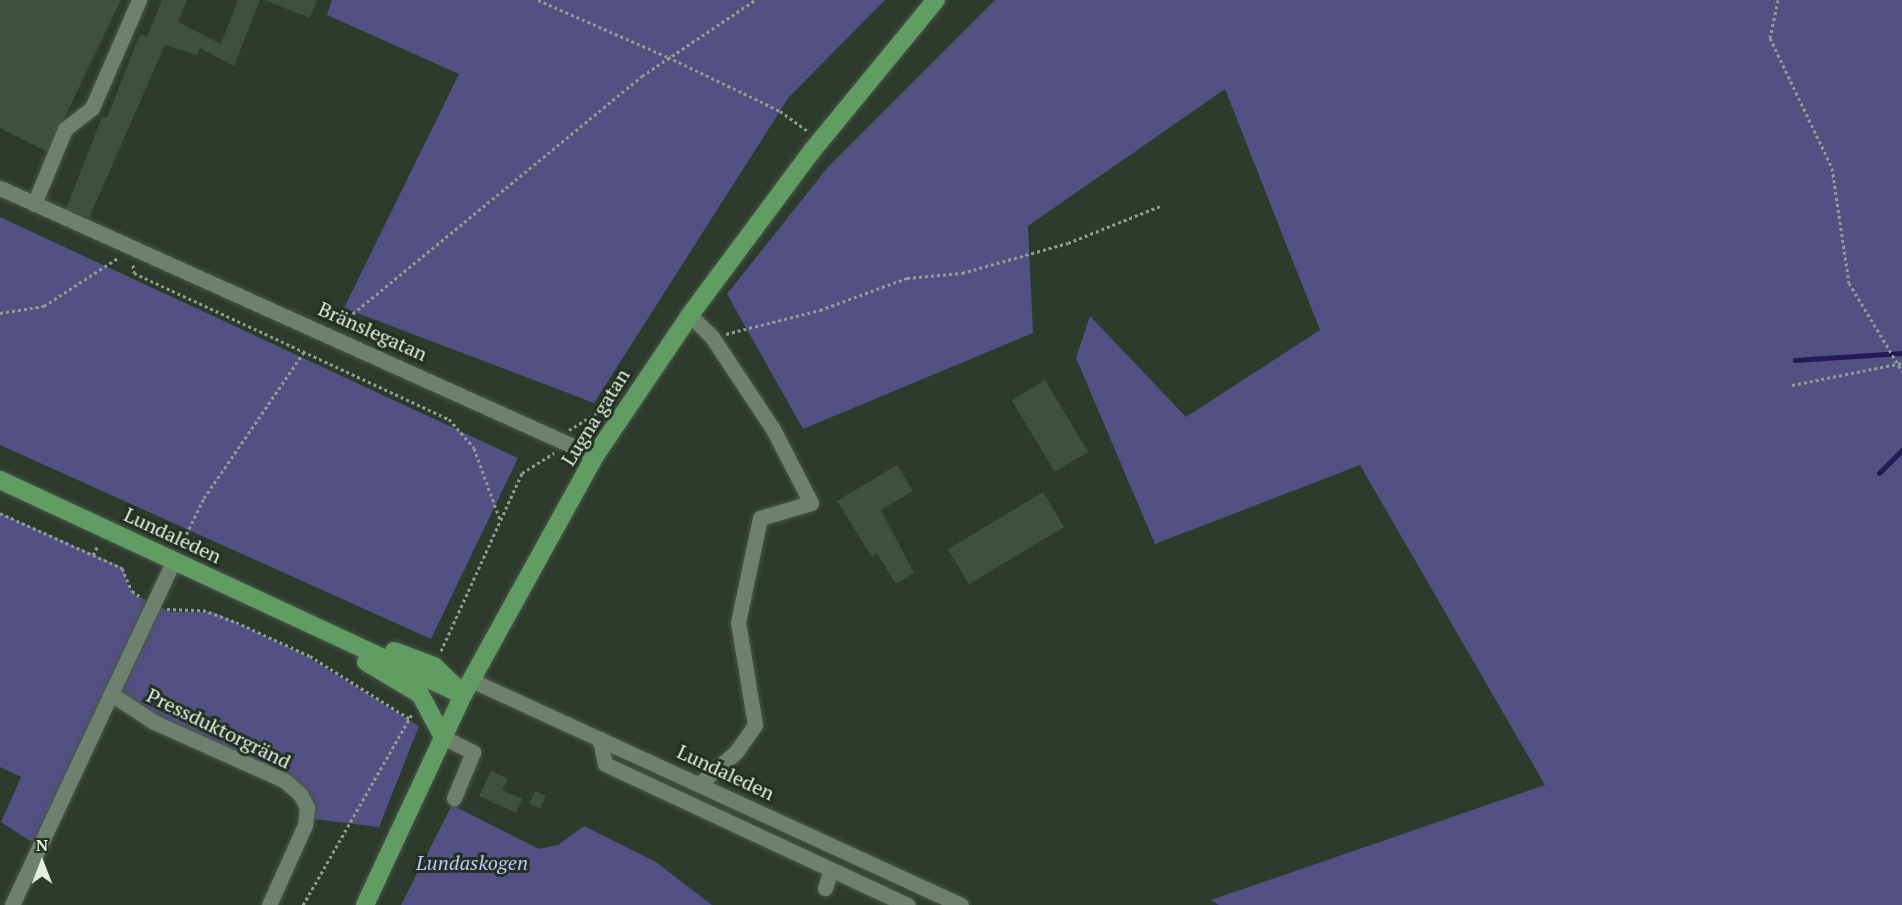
<!DOCTYPE html>
<meta charset="utf-8">
<style>
body{margin:0}
#map{position:relative;width:1902px;height:905px;overflow:hidden;background:#2c3b2c;font-family:"PT Serif",serif}
div>[style]{position:absolute}
[style*='--x']{left:calc(var(--x)*1px);top:calc(var(--y)*1px);width:calc(var(--w)*1px);rotate:calc(var(--a)*1deg)}
.green>*{inset:0;background:#535183}
.stream>*{height:4.5px;margin:-2.25px;padding:0 2.25px;transform-origin:2.25px;border-radius:2.25px;background:#231a56}
.building>*{inset:0;background:#405040;transform-origin:0 0}
.path>*{height:3px;margin-top:-1.5px;transform-origin:0;background:repeating-linear-gradient(90deg,#909c90 0 3px,transparent 0 6px)}
.roads{filter:drop-shadow(0 0 2px #4a574a) drop-shadow(0 0 2px #4a574a)}
.minor>*{height:15px;margin:-7.5px;padding:0 7.5px;transform-origin:7.5px;border-radius:7.5px;background:#6e806e}
.major>*{height:18px;margin:-9px;padding:0 9px;transform-origin:9px;border-radius:9px;background:#619d63}
span{translate:-50% -50%;white-space:nowrap;text-align:center;line-height:1.15;-webkit-text-stroke:6px #223122;paint-order:stroke}
.street-label{font-size:20px;color:#e4ede3}
.park-label{font-size:20px;color:#c1c2fb;font-style:italic}
.north{position:absolute;left:12px;top:833px;width:60px;height:60px;-webkit-text-stroke:4px #223122;paint-order:stroke;rotate:0deg;font-size:16px;font-weight:700;line-height:24px;text-align:center;color:#e4ede3}
.north::after{content:'';display:block;margin:auto;width:21px;height:27px;background:#e4ede3;clip-path:polygon(50% 0,100% 100%,50% 72%,0 100%)}
</style>
<div id="map">
<div class="green">
<div style="clip-path:polygon(332px 0,885px 0,789px 97px,594px 403px,344px 308px,459px 74px,327px 15px)"></div>
<div style="clip-path:polygon(995px 0,1902px 0,1902px 905px,1219px 905px,1211px 900px,1545px 785px,1360px 465px,1155px 544px,1076px 358px,1090px 316px,1186px 417px,1320px 330px,1225px 89px,1028px 226px,1033px 333px,803px 429px,727px 294px,828px 167px)"></div>
<div style="clip-path:polygon(0 217px,518px 458px,431px 639px,0 445px)"></div>
<div style="clip-path:polygon(0 513px,124px 568px,128px 586px,137px 596px,171px 612px,213px 612px,303px 654px,419px 726px,379px 827px,305px 818px,289px 780px,110px 698px,44px 837px,30px 841px,1px 822px,21px 777px,0 767px)"></div>
<div style="clip-path:polygon(452px 805px,539px 849px,558px 845px,584px 826px,656px 862px,712px 905px,401px 905px)"></div>
</div>
<div class="stream">
<div style="--x:1795;--y:360;--w:107;--a:-3.7"></div>
<div style="--x:1879;--y:473;--w:33;--a:-45"></div>
</div>
<div class="building">
<div style="clip-path:polygon(0 0,121px 0,48px 152px,0 128px)"></div>
<div style="clip-path:polygon(162px 0,187px 0,178px 22px,221px 44px,238px 0,260px 0,234px 66px,200px 48px,197px 55px,165px 45px,89px 218px,66px 209px,102px 117px,107px 118px,140px 34px,147px 37px)"></div>
<div style="clip-path:polygon(264px 0,317px 0,310px 18px)"></div>
<div style="left:1045px;top:380px;width:84px;height:39px;rotate:59deg"></div>
<div style="clip-path:polygon(897px 465px,913px 491px,881px 510px,914px 573px,896px 584px,877px 553px,872px 557px,837px 501px)"></div>
<div style="left:1043px;top:492px;width:41px;height:111px;rotate:59deg"></div>
<div style="clip-path:polygon(491px 771px,508px 779px,502px 790px,522px 799px,516px 813px,479px 796px)"></div>
<div style="left:535px;top:791px;width:12px;height:14px;rotate:24deg"></div>
</div>
<div class="path">
<div style="--x:538;--y:0;--w:142;--a:23.7"></div>
<div style="--x:668;--y:57;--w:124;--a:25.7"></div>
<div style="--x:780;--y:111;--w:36;--a:36"></div>
<div style="--x:1778;--y:0;--w:39;--a:102"></div>
<div style="--x:1770;--y:38;--w:144;--a:64.5"></div>
<div style="--x:1832;--y:168;--w:116;--a:81.6"></div>
<div style="--x:1849;--y:283;--w:103;--a:58.9"></div>
<div style="--x:133;--y:265;--w:8;--a:83"></div>
<div style="--x:134;--y:273;--w:347;--a:24.9"></div>
<div style="--x:449;--y:419;--w:38;--a:49"></div>
<div style="--x:474;--y:448;--w:77;--a:70.1"></div>
<div style="--x:0;--y:313;--w:45;--a:-9"></div>
<div style="--x:44;--y:306;--w:88;--a:-33"></div>
<div style="--x:339;--y:325;--w:392;--a:-39.4"></div>
<div style="--x:642;--y:76;--w:136;--a:-33.9"></div>
<div style="--x:726;--y:334;--w:97;--a:-14.3"></div>
<div style="--x:820;--y:310;--w:93;--a:-20.2"></div>
<div style="--x:907;--y:278;--w:55;--a:-5.2"></div>
<div style="--x:962;--y:273;--w:110;--a:-15.8"></div>
<div style="--x:1068;--y:243;--w:99;--a:-21.9"></div>
<div style="--x:1792;--y:385;--w:112;--a:-11.3"></div>
<div style="--x:569;--y:430;--w:46;--a:-31.6"></div>
<div style="--x:0;--y:513;--w:134;--a:24.3"></div>
<div style="--x:122;--y:568;--w:25;--a:67"></div>
<div style="--x:132;--y:591;--w:12;--a:35"></div>
<div style="--x:181;--y:545;--w:52;--a:-63.9"></div>
<div style="--x:204;--y:498;--w:177;--a:-55.6"></div>
<div style="--x:93;--y:555;--w:11;--a:-63"></div>
<div style="--x:167;--y:609;--w:36;--a:2"></div>
<div style="--x:203;--y:610;--w:35;--a:20"></div>
<div style="--x:236;--y:622;--w:81;--a:24.7"></div>
<div style="--x:310;--y:656;--w:118;--a:32.2"></div>
<div style="--x:441;--y:651;--w:196;--a:-65.5"></div>
<div style="--x:522;--y:473;--w:38;--a:-32"></div>
<div style="--x:303;--y:905;--w:220;--a:-60.3"></div>
</div>
<div class="roads">
<div class="minor">
<div style="--x:0;--y:188;--w:653;--a:24.25"></div>
<div style="--x:34;--y:204;--w:81;--a:-67.5"></div>
<div style="--x:65;--y:129;--w:34;--a:-38"></div>
<div style="--x:92;--y:108;--w:118;--a:-66.5"></div>
<div style="--x:690;--y:315;--w:31;--a:45"></div>
<div style="--x:712;--y:337;--w:110;--a:56.5"></div>
<div style="--x:773;--y:429;--w:83;--a:62.8"></div>
<div style="--x:811;--y:503;--w:53;--a:163.6"></div>
<div style="--x:760;--y:518;--w:106;--a:101.9"></div>
<div style="--x:738;--y:622;--w:104;--a:80.6"></div>
<div style="--x:755;--y:725;--w:33;--a:125"></div>
<div style="--x:736;--y:752;--w:49;--a:139.1"></div>
<div style="--x:174;--y:560;--w:148;--a:115.2"></div>
<div style="--x:111;--y:694;--w:51;--a:33.1"></div>
<div style="--x:154;--y:722;--w:144;--a:24.2"></div>
<div style="--x:285;--y:781;--w:20;--a:41"></div>
<div style="--x:300;--y:794;--w:15;--a:62"></div>
<div style="--x:307;--y:807;--w:18;--a:96"></div>
<div style="--x:305;--y:825;--w:88;--a:114.2"></div>
<div style="--x:471;--y:680;--w:539;--a:24.66"></div>
<div style="--x:443;--y:737;--w:34;--a:27"></div>
<div style="--x:473;--y:752;--w:50;--a:112.4"></div>
<div style="--x:600;--y:739;--w:25;--a:79"></div>
<div style="--x:605;--y:764;--w:334;--a:25"></div>
<div style="--x:825;--y:888;--w:19;--a:-72"></div>
<div style="--x:12;--y:905;--w:233;--a:-64.9"></div>
</div>
<div class="major">
<div style="--x:0;--y:480;--w:510;--a:24.91"></div>
<div style="--x:394;--y:651;--w:43;--a:20.6"></div>
<div style="--x:434;--y:666;--w:32;--a:44"></div>
<div style="--x:366;--y:662;--w:63;--a:30.7"></div>
<div style="--x:420;--y:694;--w:49;--a:61.9"></div>
<div style="--x:365;--y:905;--w:232;--a:-65"></div>
<div style="--x:463;--y:695;--w:273;--a:-61.1"></div>
<div style="--x:595;--y:456;--w:170;--a:-56"></div>
<div style="--x:690;--y:315;--w:203;--a:-53.4"></div>
<div style="--x:811;--y:152;--w:197;--a:-50.6"></div>
</div>
</div>
<div class="street-label">
<span style="left:373px;top:331px;rotate:24deg">Bränslegatan</span>
<span style="left:595px;top:417px;rotate:-58deg">Lugna gatan</span>
<span style="left:173px;top:535px;rotate:25deg">Lundaleden</span>
<span style="left:219px;top:728px;rotate:26deg">Pressduktorgränd</span>
<span style="left:726px;top:772px;rotate:25deg">Lundaleden</span>
</div>
<div class="park-label">
<span style="left:472px;top:862px">Lundaskogen</span>
</div>
<div class="north">N</div>
</div>
